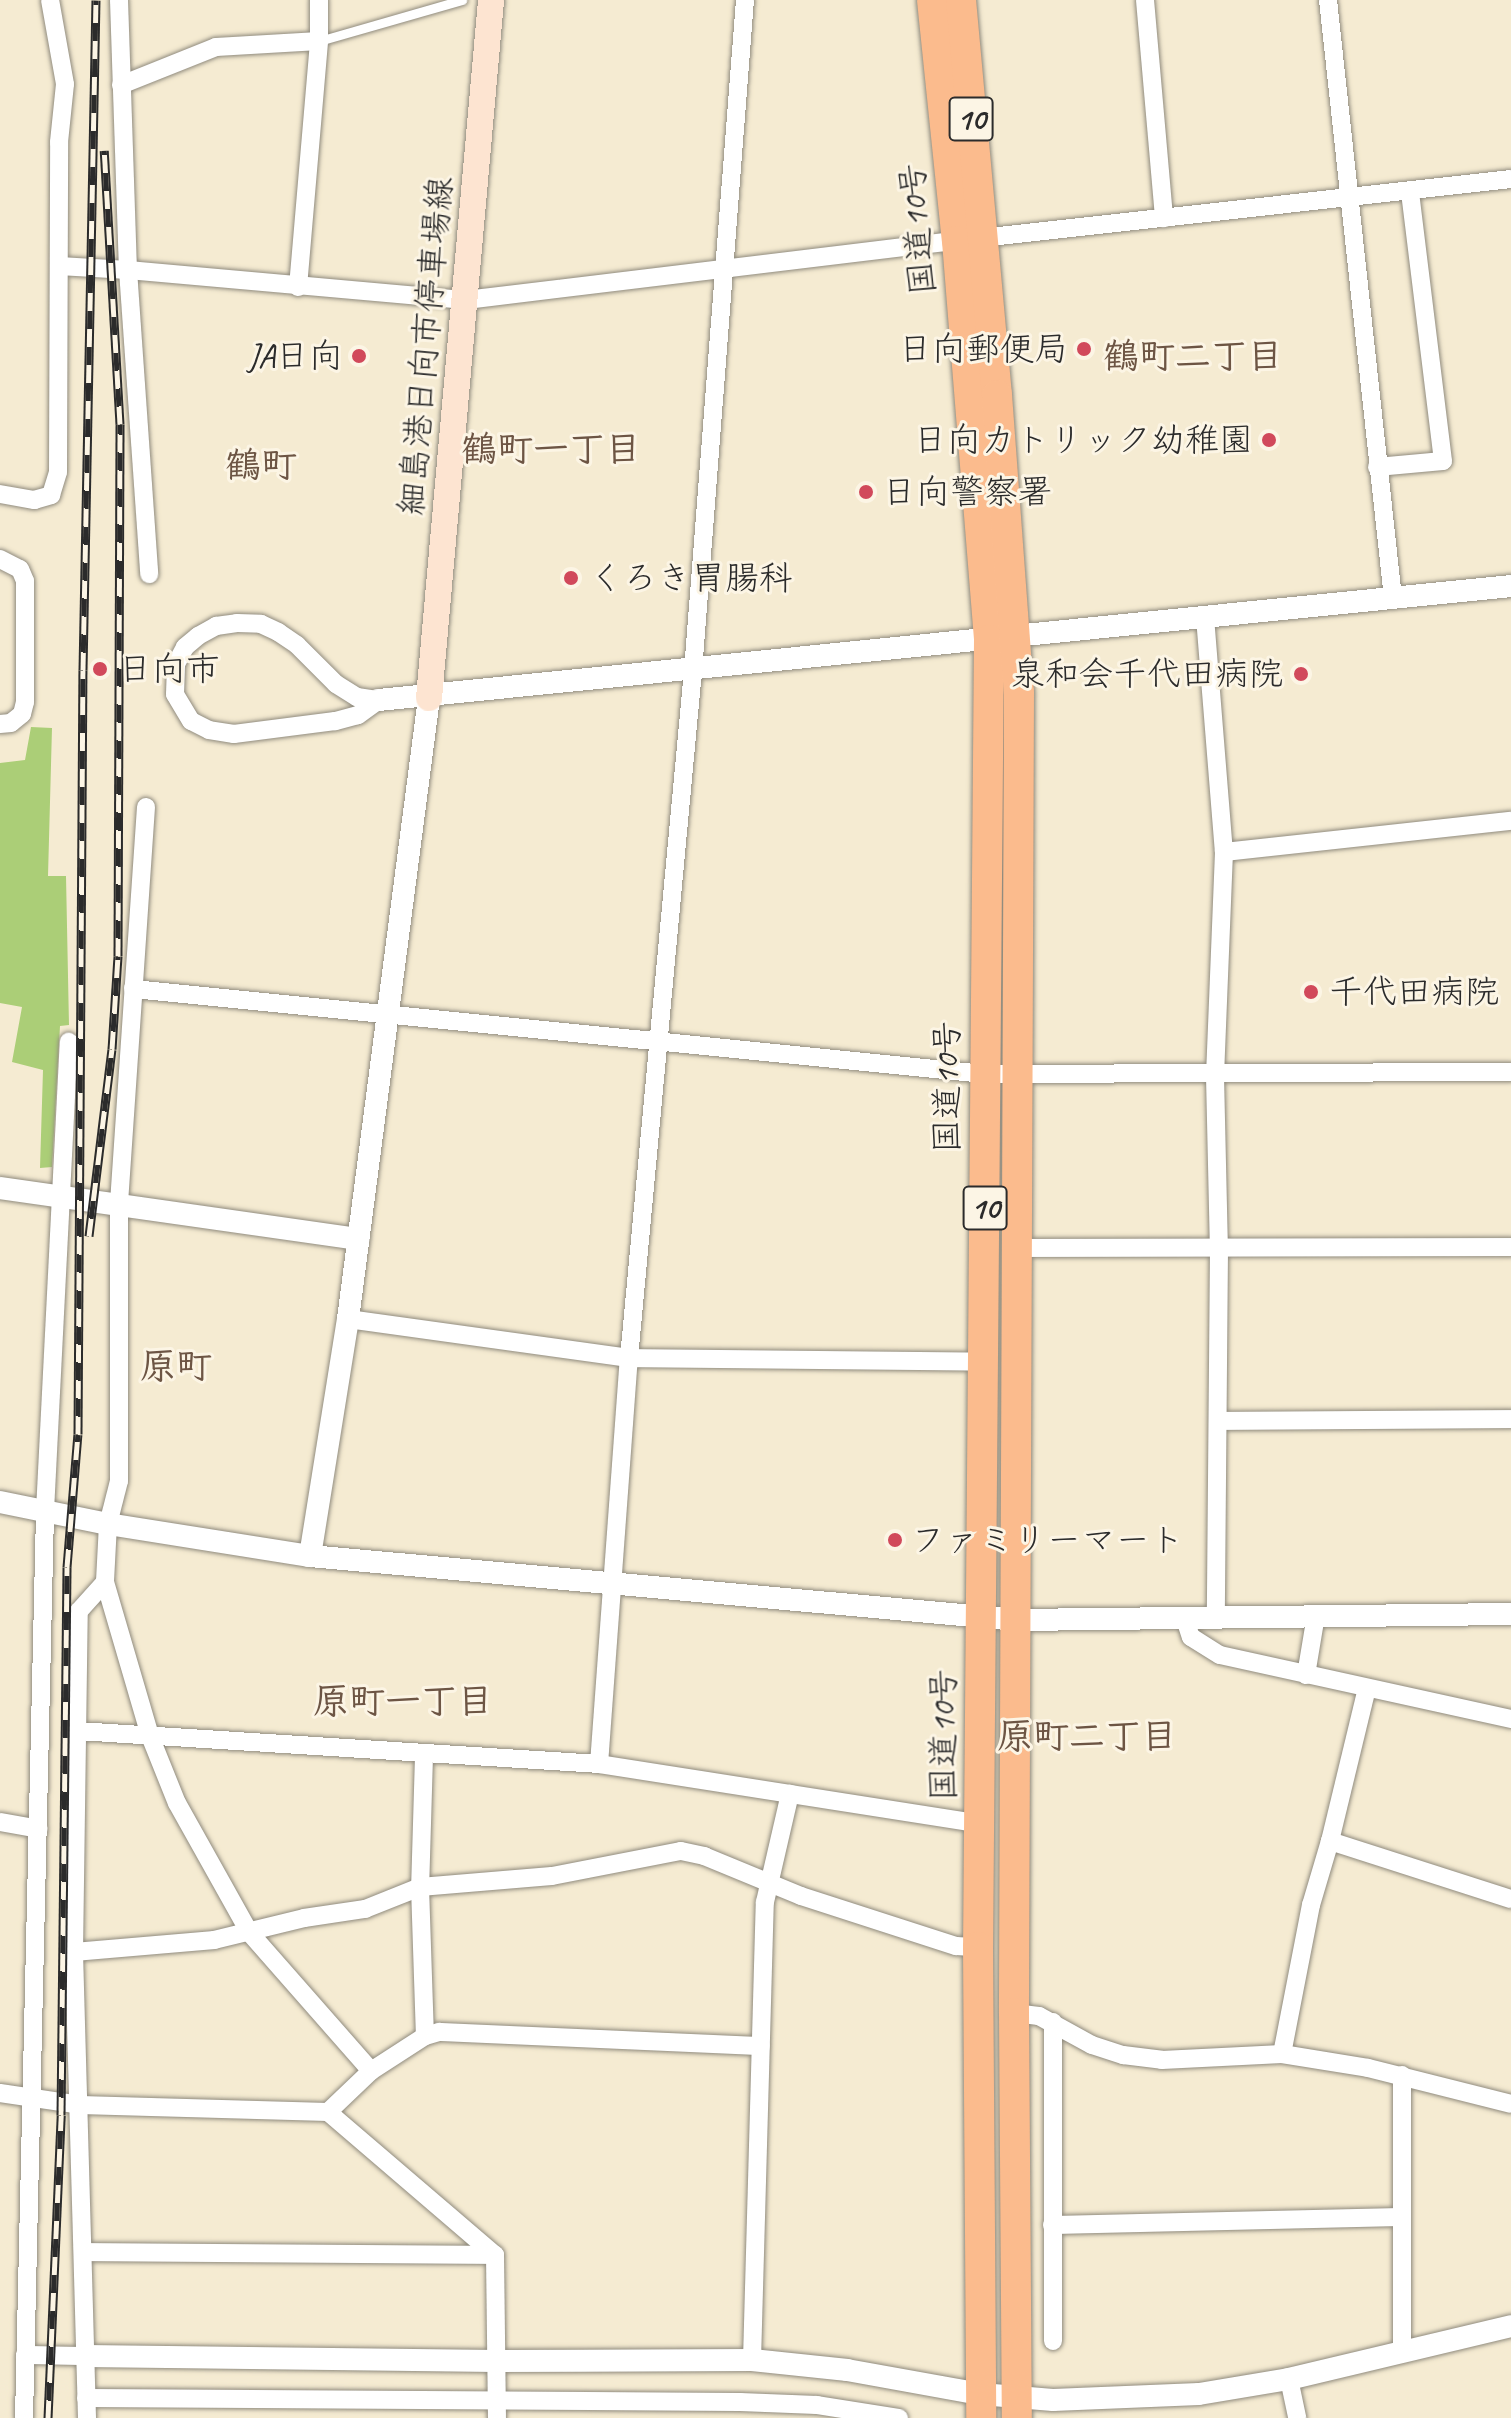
<!DOCTYPE html>
<meta charset="utf-8">
<style>
body{margin:0}
#map{position:relative;width:1511px;height:2418px;overflow:hidden;background:#f5ebd2;font-family:Caveat,"Klee One",sans-serif}
div>[style]{position:absolute}
[style*='--x']{left:calc(var(--x)*1px);top:calc(var(--y)*1px);width:calc(var(--w)*1px);rotate:calc(var(--a)*1deg)}
.green>*{inset:0;background:#abce77}
.roads{filter:drop-shadow(0 0 2px #908b7e) drop-shadow(0 0 2px #908b7e)}
.service>*{height:9px;margin:-4.5px;padding:0 4.5px;transform-origin:4.5px;border-radius:4.5px;background:#fff}
.minor>*{height:18px;margin:-9px;padding:0 9px;transform-origin:9px;border-radius:9px;background:#fff}
.tertiary>*{height:22px;margin:-11px;padding:0 11px;transform-origin:11px;border-radius:11px;background:#fff}
.secondary>*{height:26px;margin:-13px;padding:0 13px;transform-origin:13px;border-radius:13px;background:#fde4d1}
.trunk>*{height:30px;margin:-15px;padding:0 15px;transform-origin:15px;border-radius:15px;background:#fbbb8d}
.rail>*{height:9px;margin-top:-4.5px;transform-origin:0;background:repeating-linear-gradient(90deg,#fcf5e5 0 18px,#2b2b2b 0 36px);box-sizing:border-box;border-block:2px solid #2b2b2b}
.dots>*{width:22px;height:22px;translate:-50% -50%;box-sizing:border-box;border:4px solid #fcf5e5;border-radius:50%}
span{translate:-50% -50%;white-space:nowrap;text-align:center;line-height:1.15;-webkit-text-stroke:6px #fcf5e5;paint-order:stroke}
.shield-label span{padding:2px 6px;background:#fcf5e5;border:2px solid;border-radius:6px;-webkit-text-stroke-width:0}
.shield-label{font-size:32px;color:#2b2b2b;font-weight:700}
.street-label{font-size:34px;color:#2b2b2b}
.poi-label{font-size:34px;color:#2b2b2b}
.right{translate:-100% -50%;text-align:right}
.left{translate:0 -50%;text-align:left}
.neighbourhood-label{font-size:36px;color:#6d5544;font-weight:700}
</style>
<div id="map">
<div class="green">
<div style="clip-path:polygon(31px 727px,52px 728px,48px 876px,66px 876px,69px 1025px,60px 1026px,52px 1167px,40px 1168px,43px 1070px,12px 1062px,22px 1007px,0 1003px,0 763px,25px 760px)"></div>
</div>
<div class="roads">
<div class="service">
<div style="--x:319;--y:41;--w:149;--a:-16"></div>
</div>
<div class="minor">
<div style="--x:119;--y:0;--w:270;--a:88.1"></div>
<div style="--x:128;--y:270;--w:339;--a:5.1"></div>
<div style="--x:466;--y:300;--w:495;--a:-6.9"></div>
<div style="--x:1145;--y:0;--w:219;--a:85"></div>
<div style="--x:1328;--y:0;--w:602;--a:83.8"></div>
<div style="--x:121;--y:85;--w:102;--a:-21.8"></div>
<div style="--x:216;--y:47;--w:103;--a:-3.3"></div>
<div style="--x:981;--y:238;--w:533;--a:-6.35"></div>
<div style="--x:59;--y:266;--w:69;--a:3.3"></div>
<div style="--x:128;--y:270;--w:305;--a:86"></div>
<div style="--x:298;--y:287;--w:247;--a:-85.1"></div>
<div style="--x:319;--y:41;--w:41;--a:-90"></div>
<div style="--x:1377;--y:467;--w:66;--a:-5.2"></div>
<div style="--x:1443;--y:461;--w:272;--a:-97"></div>
<div style="--x:0;--y:494;--w:35;--a:10"></div>
<div style="--x:34;--y:500;--w:18;--a:-16"></div>
<div style="--x:51;--y:495;--w:24;--a:-73"></div>
<div style="--x:58;--y:472;--w:330;--a:-89.8"></div>
<div style="--x:59;--y:142;--w:58;--a:-84.1"></div>
<div style="--x:65;--y:84;--w:85;--a:-100.1"></div>
<div style="--x:0;--y:559;--w:22;--a:27"></div>
<div style="--x:20;--y:569;--w:13;--a:67"></div>
<div style="--x:25;--y:581;--w:121;--a:90"></div>
<div style="--x:25;--y:702;--w:12;--a:104"></div>
<div style="--x:22;--y:714;--w:14;--a:141"></div>
<div style="--x:11;--y:723;--w:11;--a:175"></div>
<div style="--x:1205;--y:617;--w:236;--a:85.4"></div>
<div style="--x:1224;--y:852;--w:224;--a:92.3"></div>
<div style="--x:1215;--y:1076;--w:173;--a:88.7"></div>
<div style="--x:1219;--y:1249;--w:367;--a:90.5"></div>
<div style="--x:237;--y:623;--w:24;--a:2"></div>
<div style="--x:261;--y:624;--w:19;--a:25"></div>
<div style="--x:278;--y:632;--w:23;--a:34"></div>
<div style="--x:297;--y:645;--w:55;--a:45"></div>
<div style="--x:336;--y:684;--w:25;--a:32"></div>
<div style="--x:357;--y:697;--w:22;--a:8"></div>
<div style="--x:379;--y:700;--w:26;--a:144"></div>
<div style="--x:358;--y:715;--w:24;--a:165"></div>
<div style="--x:335;--y:721;--w:102;--a:172.7"></div>
<div style="--x:234;--y:734;--w:25;--a:-171"></div>
<div style="--x:209;--y:730;--w:20;--a:-153"></div>
<div style="--x:191;--y:721;--w:31;--a:-121"></div>
<div style="--x:175;--y:694;--w:30;--a:-88"></div>
<div style="--x:176;--y:664;--w:19;--a:-62"></div>
<div style="--x:185;--y:647;--w:17;--a:-40"></div>
<div style="--x:198;--y:636;--w:21;--a:-29"></div>
<div style="--x:216;--y:626;--w:21;--a:-8"></div>
<div style="--x:146;--y:807;--w:400;--a:93.9"></div>
<div style="--x:119;--y:1206;--w:275;--a:90"></div>
<div style="--x:119;--y:1481;--w:44;--a:104.3"></div>
<div style="--x:108;--y:1524;--w:58;--a:93"></div>
<div style="--x:105;--y:1582;--w:160;--a:73.7"></div>
<div style="--x:150;--y:1736;--w:72;--a:68.1"></div>
<div style="--x:177;--y:1803;--w:148;--a:60.8"></div>
<div style="--x:249;--y:1932;--w:185;--a:48.7"></div>
<div style="--x:371;--y:2071;--w:64;--a:-32.9"></div>
<div style="--x:425;--y:2036;--w:15;--a:-16"></div>
<div style="--x:439;--y:2032;--w:322;--a:2.5"></div>
<div style="--x:1224;--y:852;--w:289;--a:-6.2"></div>
<div style="--x:133;--y:989;--w:856;--a:5.7"></div>
<div style="--x:985;--y:1074;--w:526;--a:-0.22"></div>
<div style="--x:1018;--y:1248;--w:493;--a:-0.1"></div>
<div style="--x:348;--y:1319;--w:284;--a:7.9"></div>
<div style="--x:629;--y:1358;--w:355;--a:0.6"></div>
<div style="--x:1218;--y:1421;--w:293;--a:-0.4"></div>
<div style="--x:1184;--y:1616;--w:22;--a:72"></div>
<div style="--x:1191;--y:1637;--w:34;--a:32"></div>
<div style="--x:1220;--y:1655;--w:298;--a:12.4"></div>
<div style="--x:1306;--y:1675;--w:61;--a:-80.5"></div>
<div style="--x:78;--y:1731;--w:522;--a:3.62"></div>
<div style="--x:599;--y:1764;--w:386;--a:8.9"></div>
<div style="--x:424;--y:1756;--w:131;--a:91.7"></div>
<div style="--x:420;--y:1887;--w:149;--a:88.1"></div>
<div style="--x:599;--y:1764;--w:407;--a:-85.8"></div>
<div style="--x:629;--y:1358;--w:690;--a:-84.68"></div>
<div style="--x:693;--y:671;--w:673;--a:-85.57"></div>
<div style="--x:0;--y:1822;--w:39;--a:10"></div>
<div style="--x:1330;--y:1841;--w:190;--a:17.8"></div>
<div style="--x:74;--y:1952;--w:341;--a:-89.2"></div>
<div style="--x:79;--y:1611;--w:39;--a:-48"></div>
<div style="--x:1014;--y:2013;--w:25;--a:7"></div>
<div style="--x:1039;--y:2016;--w:60;--a:28.7"></div>
<div style="--x:1092;--y:2045;--w:33;--a:18"></div>
<div style="--x:1123;--y:2055;--w:39;--a:7"></div>
<div style="--x:1162;--y:2060;--w:120;--a:-2.9"></div>
<div style="--x:1282;--y:2054;--w:87;--a:9.2"></div>
<div style="--x:1368;--y:2068;--w:147;--a:14.1"></div>
<div style="--x:1053;--y:2022;--w:319;--a:90"></div>
<div style="--x:1282;--y:2054;--w:152;--a:-79"></div>
<div style="--x:1311;--y:1905;--w:67;--a:-73.5"></div>
<div style="--x:1330;--y:1841;--w:157;--a:-76.4"></div>
<div style="--x:1402;--y:2075;--w:277;--a:90"></div>
<div style="--x:0;--y:2093;--w:81;--a:8.5"></div>
<div style="--x:80;--y:2105;--w:248;--a:1.6"></div>
<div style="--x:328;--y:2112;--w:220;--a:40.6"></div>
<div style="--x:495;--y:2255;--w:163;--a:89.3"></div>
<div style="--x:328;--y:2112;--w:59;--a:-43.6"></div>
<div style="--x:1052;--y:2225;--w:350;--a:-1.3"></div>
<div style="--x:83;--y:2252;--w:412;--a:0.4"></div>
<div style="--x:25;--y:2355;--w:60;--a:1"></div>
<div style="--x:752;--y:2360;--w:458;--a:-88.4"></div>
<div style="--x:765;--y:1902;--w:111;--a:-77"></div>
<div style="--x:1289;--y:2379;--w:40;--a:78"></div>
<div style="--x:86;--y:2398;--w:654;--a:0.35"></div>
<div style="--x:740;--y:2402;--w:77;--a:2.2"></div>
<div style="--x:817;--y:2405;--w:83;--a:9"></div>
<div style="--x:24;--y:2418;--w:907;--a:-88.67"></div>
<div style="--x:45;--y:1511;--w:470;--a:-87.1"></div>
<div style="--x:87;--y:2418;--w:466;--a:-91.6"></div>
<div style="--x:74;--y:1952;--w:141;--a:-4.9"></div>
<div style="--x:214;--y:1940;--w:93;--a:-13.7"></div>
<div style="--x:304;--y:1918;--w:62;--a:-8.4"></div>
<div style="--x:365;--y:1909;--w:59;--a:-21.8"></div>
<div style="--x:420;--y:1887;--w:132;--a:-4.8"></div>
<div style="--x:552;--y:1876;--w:131;--a:-11"></div>
<div style="--x:681;--y:1851;--w:24;--a:12"></div>
<div style="--x:704;--y:1856;--w:105;--a:22.4"></div>
<div style="--x:801;--y:1896;--w:163;--a:17.9"></div>
<div style="--x:956;--y:1946;--w:22;--a:3"></div>
</div>
<div class="tertiary">
<div style="--x:379;--y:700;--w:1138;--a:-5.75"></div>
<div style="--x:0;--y:1188;--w:362;--a:8.1"></div>
<div style="--x:0;--y:1502;--w:110;--a:11.5"></div>
<div style="--x:108;--y:1524;--w:205;--a:9"></div>
<div style="--x:310;--y:1556;--w:711;--a:5.17"></div>
<div style="--x:1018;--y:1620;--w:493;--a:-0.7"></div>
<div style="--x:310;--y:1556;--w:240;--a:-80.9"></div>
<div style="--x:348;--y:1319;--w:626;--a:-82.57"></div>
<div style="--x:85;--y:2356;--w:411;--a:0.7"></div>
<div style="--x:496;--y:2361;--w:256;--a:-0.2"></div>
<div style="--x:752;--y:2360;--w:96;--a:6"></div>
<div style="--x:847;--y:2370;--w:136;--a:10.2"></div>
<div style="--x:981;--y:2394;--w:72;--a:4.8"></div>
<div style="--x:1053;--y:2400;--w:146;--a:-2.4"></div>
<div style="--x:1199;--y:2394;--w:91;--a:-9.5"></div>
<div style="--x:1289;--y:2379;--w:228;--a:-13.4"></div>
</div>
<div class="secondary">
<div style="--x:429;--y:698;--w:701;--a:-84.92"></div>
</div>
<div class="trunk">
<div style="--x:932;--y:0;--w:242;--a:84.1"></div>
<div style="--x:957;--y:241;--w:400;--a:85.4"></div>
<div style="--x:989;--y:640;--w:1307;--a:90.48"></div>
<div style="--x:978;--y:1947;--w:471;--a:89.6"></div>
<div style="--x:961;--y:0;--w:397;--a:84.8"></div>
<div style="--x:997;--y:395;--w:298;--a:85.8"></div>
<div style="--x:1019;--y:692;--w:1321;--a:90.22"></div>
<div style="--x:1014;--y:2013;--w:405;--a:89.6"></div>
</div>
</div>
<div class="rail">
<div style="--x:89;--y:1236;--w:188;--a:-83"></div>
<div style="--x:112;--y:1049;--w:93;--a:-86.3"></div>
<div style="--x:118;--y:956;--w:532;--a:-89.78"></div>
<div style="--x:120;--y:424;--w:274;--a:-93.3"></div>
<div style="--x:48;--y:2418;--w:303;--a:-87.5"></div>
<div style="--x:61;--y:2115;--w:548;--a:-89.37"></div>
<div style="--x:67;--y:1567;--w:133;--a:-85.3"></div>
<div style="--x:78;--y:1434;--w:764;--a:-89.63"></div>
<div style="--x:83;--y:670;--w:670;--a:-88.89"></div>
</div>
<div class="dots">
<div style="left:1084px;top:349px;background:#d1495b"></div>
<div style="left:359px;top:356px;background:#d1495b"></div>
<div style="left:1269px;top:440px;background:#d1495b"></div>
<div style="left:866px;top:492px;background:#d1495b"></div>
<div style="left:571px;top:578px;background:#d1495b"></div>
<div style="left:100px;top:669px;background:#d1495b"></div>
<div style="left:1301px;top:674px;background:#d1495b"></div>
<div style="left:1311px;top:992px;background:#d1495b"></div>
<div style="left:895px;top:1540px;background:#d1495b"></div>
</div>
<div class="shield-label">
<span style="left:971px;top:119px">10</span>
<span style="left:985px;top:1208px">10</span>
</div>
<div class="street-label">
<span style="left:917px;top:229px;rotate:-95deg">国道10号</span>
<span style="left:425px;top:346px;rotate:-85deg">細島港日向市停車場線</span>
<span style="left:947px;top:1087px;rotate:-90deg">国道10号</span>
<span style="left:943px;top:1735px;rotate:-90deg">国道10号</span>
</div>
<div class="poi-label">
<span class="right" style="left:1068px;top:349px">日向郵便局</span>
<span class="right" style="left:343px;top:356px">JA日向</span>
<span class="right" style="left:1253px;top:440px">日向カトリック幼稚園</span>
<span class="left" style="left:882px;top:492px">日向警察署</span>
<span class="left" style="left:589px;top:578px">くろき胃腸科</span>
<span class="left" style="left:118px;top:669px">日向市</span>
<span class="right" style="left:1283px;top:674px">泉和会千代田病院</span>
<span class="left" style="left:1329px;top:992px">千代田病院</span>
<span class="left" style="left:911px;top:1540px">ファミリーマート</span>
</div>
<div class="neighbourhood-label">
<span style="left:1193px;top:357px">鶴町二丁目</span>
<span style="left:551px;top:450px">鶴町一丁目</span>
<span style="left:261px;top:466px">鶴町</span>
<span style="left:176px;top:1367px">原町</span>
<span style="left:403px;top:1702px">原町一丁目</span>
<span style="left:1087px;top:1737px">原町二丁目</span>
</div>
</div>
